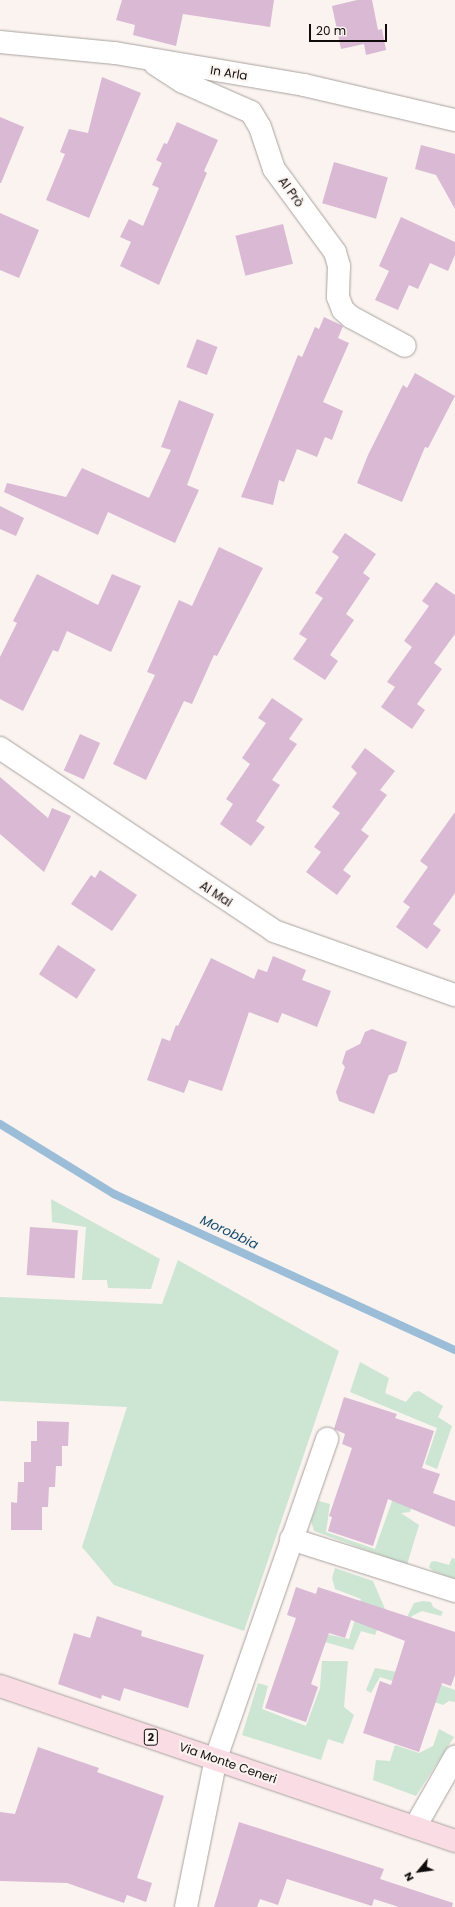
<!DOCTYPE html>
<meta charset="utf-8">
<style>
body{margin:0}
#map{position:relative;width:455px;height:1907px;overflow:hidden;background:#faf3ef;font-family:Poppins,sans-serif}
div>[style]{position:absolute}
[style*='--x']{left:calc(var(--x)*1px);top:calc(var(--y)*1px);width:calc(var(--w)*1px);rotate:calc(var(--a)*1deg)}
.green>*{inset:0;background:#cde5d3}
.stream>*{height:8px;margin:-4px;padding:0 4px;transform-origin:4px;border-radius:4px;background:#9bbdd8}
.building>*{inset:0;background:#dab9d4;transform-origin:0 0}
.roads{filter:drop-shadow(0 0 1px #a9a29f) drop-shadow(0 0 1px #a9a29f)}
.minor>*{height:22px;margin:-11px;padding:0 11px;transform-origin:11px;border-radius:11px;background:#fff}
.major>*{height:22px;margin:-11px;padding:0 11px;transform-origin:11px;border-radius:11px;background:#fadce5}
span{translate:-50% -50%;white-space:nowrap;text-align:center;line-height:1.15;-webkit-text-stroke:4px #faf3ef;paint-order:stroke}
.shield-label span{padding:1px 3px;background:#faf3ef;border:1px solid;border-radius:3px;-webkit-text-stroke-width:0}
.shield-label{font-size:11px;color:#0f0c0b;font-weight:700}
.street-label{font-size:12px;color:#0f0c0b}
.water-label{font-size:13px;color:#10496d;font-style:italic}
.north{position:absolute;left:399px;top:1851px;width:40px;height:40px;-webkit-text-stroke:3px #faf3ef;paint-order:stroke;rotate:241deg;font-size:11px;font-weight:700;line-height:16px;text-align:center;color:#0f0c0b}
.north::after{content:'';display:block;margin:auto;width:14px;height:18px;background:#0f0c0b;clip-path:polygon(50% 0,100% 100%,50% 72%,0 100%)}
.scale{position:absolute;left:309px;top:24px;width:78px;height:18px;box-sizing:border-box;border:2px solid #0f0c0b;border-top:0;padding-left:5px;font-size:12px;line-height:14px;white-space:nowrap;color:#0f0c0b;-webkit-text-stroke:3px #faf3ef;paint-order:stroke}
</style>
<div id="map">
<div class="green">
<div style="clip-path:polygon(51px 1199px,160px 1259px,151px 1289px,108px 1288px,107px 1280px,82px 1280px,86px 1227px,52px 1222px)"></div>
<div style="clip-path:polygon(178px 1260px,339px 1351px,244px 1631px,114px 1585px,82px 1547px,127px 1407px,0 1401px,0 1297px,162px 1304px)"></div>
<div style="clip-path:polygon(360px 1362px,389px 1378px,385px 1393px,406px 1402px,414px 1392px,419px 1391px,443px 1406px,438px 1417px,452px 1426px,437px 1469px,425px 1464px,437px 1428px,350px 1392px)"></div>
<div style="clip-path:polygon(395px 1493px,415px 1495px,410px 1512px,401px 1513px,419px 1525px,407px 1565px,314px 1531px,311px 1521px,319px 1501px,330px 1504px,326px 1532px,375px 1549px)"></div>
<div style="clip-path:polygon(452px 1558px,455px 1559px,455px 1579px,433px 1571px,429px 1567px,431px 1562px,435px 1561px,449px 1565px)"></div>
<div style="clip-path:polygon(335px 1568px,373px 1581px,385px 1609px,375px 1635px,361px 1631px,353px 1650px,318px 1640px,321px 1633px,349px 1639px,361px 1599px,335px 1589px,332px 1578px)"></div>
<div style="clip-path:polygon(423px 1601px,431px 1602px,433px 1607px,443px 1612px,441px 1616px,422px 1611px,412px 1616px,410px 1620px,406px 1619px,414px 1603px)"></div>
<div style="clip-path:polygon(322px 1661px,348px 1661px,344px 1707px,354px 1715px,343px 1744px,328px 1739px,321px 1760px,242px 1735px,258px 1683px,268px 1686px,262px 1709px,306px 1726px,320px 1688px)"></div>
<div style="clip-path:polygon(375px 1668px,414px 1675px,455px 1690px,455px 1702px,449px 1701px,443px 1705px,428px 1700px,426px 1692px,380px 1677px,371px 1693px,366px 1690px)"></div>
<div style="clip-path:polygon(439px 1729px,454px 1737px,416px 1796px,373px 1780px,376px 1760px,390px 1761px,395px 1745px,419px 1753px,433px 1746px)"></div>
</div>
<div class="stream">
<div style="--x:0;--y:1124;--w:134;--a:31.6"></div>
<div style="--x:114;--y:1194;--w:375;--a:24.6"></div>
</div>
<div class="building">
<div style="clip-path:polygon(122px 0,274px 0,270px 27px,183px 14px,176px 46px,133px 35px,135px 25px,116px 20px)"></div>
<div style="clip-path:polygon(357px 0,372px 0,378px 30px,382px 29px,386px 50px,366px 55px,364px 44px,341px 49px,332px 6px)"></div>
<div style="clip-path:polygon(102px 77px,141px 93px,89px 218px,46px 200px,65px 154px,60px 152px,69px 129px,88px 133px)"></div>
<div style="clip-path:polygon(0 117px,24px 127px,1px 183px,0 183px)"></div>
<div style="clip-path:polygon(177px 122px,218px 140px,204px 171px,207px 173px,159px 285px,120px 266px,131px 242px,120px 237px,129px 219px,143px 226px,159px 188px,152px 185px,162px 163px,156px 160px,164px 143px,167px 144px)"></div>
<div style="clip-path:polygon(421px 145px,455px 154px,455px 209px,436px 175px,415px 169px)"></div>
<div style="left:334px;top:162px;width:56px;height:43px;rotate:16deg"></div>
<div style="clip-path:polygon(0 213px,39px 230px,19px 278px,0 270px)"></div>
<div style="clip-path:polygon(401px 217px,455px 242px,455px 255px,448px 271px,430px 263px,418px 289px,409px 285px,398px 310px,375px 300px,389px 271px,379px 266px)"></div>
<div style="left:283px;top:224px;width:41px;height:49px;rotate:76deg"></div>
<div style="clip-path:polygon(324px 317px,343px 326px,338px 338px,349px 343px,323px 402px,343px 411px,332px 440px,325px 437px,317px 457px,297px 449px,284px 482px,279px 480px,273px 505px,241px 497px,298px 355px,302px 357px,315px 327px,319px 329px)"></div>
<div style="left:197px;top:339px;width:22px;height:30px;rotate:21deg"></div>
<div style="clip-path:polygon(415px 373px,455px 396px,428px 448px,425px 447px,402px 502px,357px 483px,368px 455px,403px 385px,407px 388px)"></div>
<div style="clip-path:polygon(179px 400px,214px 414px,187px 485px,199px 490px,175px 543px,108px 512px,98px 535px,4px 492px,7px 483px,66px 497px,82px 468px,149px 498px,171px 450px,161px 447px)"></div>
<div style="clip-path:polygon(0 506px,24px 518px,16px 536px,0 529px)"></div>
<div style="clip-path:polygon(345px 533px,376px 554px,363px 573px,370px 578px,346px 614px,354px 620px,330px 655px,338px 661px,325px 680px,293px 659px,307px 639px,299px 634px,323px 598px,315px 593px,339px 557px,332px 552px)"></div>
<div style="clip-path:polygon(219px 547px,263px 568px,217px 656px,214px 655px,192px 704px,184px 701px,146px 780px,113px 764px,155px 675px,147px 672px,179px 600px,192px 606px)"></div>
<div style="clip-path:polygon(37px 574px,98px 605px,112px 574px,141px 586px,111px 652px,67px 631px,58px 652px,53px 650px,23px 711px,0 699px,0 657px,17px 623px,13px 621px)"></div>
<div style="clip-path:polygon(436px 582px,455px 595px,455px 634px,434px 663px,442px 669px,417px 704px,425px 710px,412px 729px,381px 707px,395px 687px,387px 682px,412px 647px,404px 641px,429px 606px,422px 601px)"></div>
<div style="clip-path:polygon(272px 698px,303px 719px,289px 739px,297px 744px,272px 780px,280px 785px,256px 821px,265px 827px,251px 846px,220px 824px,233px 804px,226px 799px,250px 764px,242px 758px,266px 723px,258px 718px)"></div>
<div style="left:80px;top:734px;width:22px;height:40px;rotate:24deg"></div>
<div style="clip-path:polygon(365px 748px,395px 771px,380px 790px,387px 795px,361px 830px,369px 836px,343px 870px,351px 876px,337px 895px,306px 872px,321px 852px,314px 847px,340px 813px,332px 807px,357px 773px,351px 767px)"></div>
<div style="clip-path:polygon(0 777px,48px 818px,52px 808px,71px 816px,44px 872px,0 834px)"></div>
<div style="clip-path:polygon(455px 812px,455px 893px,433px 924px,441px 930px,427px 949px,396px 927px,410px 907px,403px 902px,428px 867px,420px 861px)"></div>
<div style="clip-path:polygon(100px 870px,137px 895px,112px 931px,71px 904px,91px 875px,95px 878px)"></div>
<div style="left:58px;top:945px;width:45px;height:35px;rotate:33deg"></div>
<div style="clip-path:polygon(273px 956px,306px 970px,302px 980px,331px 991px,317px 1027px,282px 1013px,278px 1023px,249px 1012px,222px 1091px,189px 1080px,184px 1093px,147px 1080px,162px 1038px,170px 1041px,176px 1025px,178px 1026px,211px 958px,254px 979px,258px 969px,267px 972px)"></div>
<div style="clip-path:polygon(372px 1029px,407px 1042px,397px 1072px,389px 1075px,374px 1114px,339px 1101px,336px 1092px,345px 1067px,342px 1063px,346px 1051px,360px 1044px,365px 1032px)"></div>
<div style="left:30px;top:1227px;width:48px;height:48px;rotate:4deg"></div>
<div style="clip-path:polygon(344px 1397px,397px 1414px,395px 1418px,434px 1431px,422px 1468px,440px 1474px,433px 1493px,455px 1501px,455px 1527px,388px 1499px,373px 1546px,328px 1531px,332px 1517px,329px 1516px,352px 1448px,342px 1444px,345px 1434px,334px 1429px)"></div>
<div style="clip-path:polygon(37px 1421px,69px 1422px,68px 1446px,62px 1446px,62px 1466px,56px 1466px,55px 1487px,49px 1487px,48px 1507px,42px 1507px,42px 1530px,11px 1530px,11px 1502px,17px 1503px,18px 1482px,24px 1482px,24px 1462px,31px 1462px,31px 1441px,37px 1441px)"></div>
<div style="clip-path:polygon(296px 1587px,316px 1594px,318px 1587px,455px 1632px,455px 1675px,451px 1686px,442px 1683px,419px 1752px,363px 1733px,380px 1681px,391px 1685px,405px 1641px,351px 1620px,345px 1638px,329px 1633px,311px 1684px,318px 1687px,306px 1722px,265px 1708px,296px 1618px,287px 1615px)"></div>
<div style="clip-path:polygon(97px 1616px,142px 1631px,141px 1636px,204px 1655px,188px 1708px,124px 1688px,120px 1701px,102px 1695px,101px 1699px,58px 1684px,74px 1633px,90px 1638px)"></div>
<div style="clip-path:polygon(38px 1747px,99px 1768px,97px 1772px,164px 1796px,137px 1878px,152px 1883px,146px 1902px,127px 1895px,124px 1903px,67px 1883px,0 1881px,0 1812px,15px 1814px)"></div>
<div style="clip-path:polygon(239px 1822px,384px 1869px,380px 1879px,453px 1903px,452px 1907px,399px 1907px,374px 1899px,372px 1906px,287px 1879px,278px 1905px,260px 1899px,257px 1907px,214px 1907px)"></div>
</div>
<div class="roads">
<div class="minor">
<div style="--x:0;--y:42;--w:116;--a:5.5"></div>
<div style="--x:115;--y:53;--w:192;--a:9.6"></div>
<div style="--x:304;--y:85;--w:155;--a:13.1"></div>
<div style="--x:155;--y:64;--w:33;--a:33"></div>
<div style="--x:183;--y:82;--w:74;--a:23.8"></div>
<div style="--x:251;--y:112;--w:17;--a:59"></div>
<div style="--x:260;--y:127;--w:44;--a:71.6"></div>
<div style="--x:274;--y:169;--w:103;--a:53.7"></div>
<div style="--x:335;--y:252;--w:15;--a:74"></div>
<div style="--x:339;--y:266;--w:31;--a:92"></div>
<div style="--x:338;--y:297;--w:14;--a:69"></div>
<div style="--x:343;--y:310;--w:11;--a:41"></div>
<div style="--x:351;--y:317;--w:61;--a:28.2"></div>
<div style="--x:0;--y:748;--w:329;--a:33.7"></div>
<div style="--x:274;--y:931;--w:192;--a:19.5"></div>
<div style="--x:291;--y:1539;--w:172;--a:17.6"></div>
<div style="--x:415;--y:1827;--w:81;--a:-60.3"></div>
<div style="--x:186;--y:1907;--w:152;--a:-78.6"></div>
<div style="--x:216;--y:1758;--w:338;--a:-70.8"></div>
</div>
<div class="major">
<div style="--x:0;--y:1686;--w:481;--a:18.8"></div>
</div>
</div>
<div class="shield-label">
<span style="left:151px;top:1737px">2</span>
</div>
<div class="street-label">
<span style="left:229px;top:73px;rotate:9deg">In Arla</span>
<span style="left:291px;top:192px;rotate:54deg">Al Prò</span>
<span style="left:216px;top:894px;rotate:33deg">Al Mai</span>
<span style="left:228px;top:1763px;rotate:19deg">Via Monte Ceneri</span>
</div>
<div class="water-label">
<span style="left:229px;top:1233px;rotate:25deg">Morobbia</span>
</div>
<div class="north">N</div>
<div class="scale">20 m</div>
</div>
